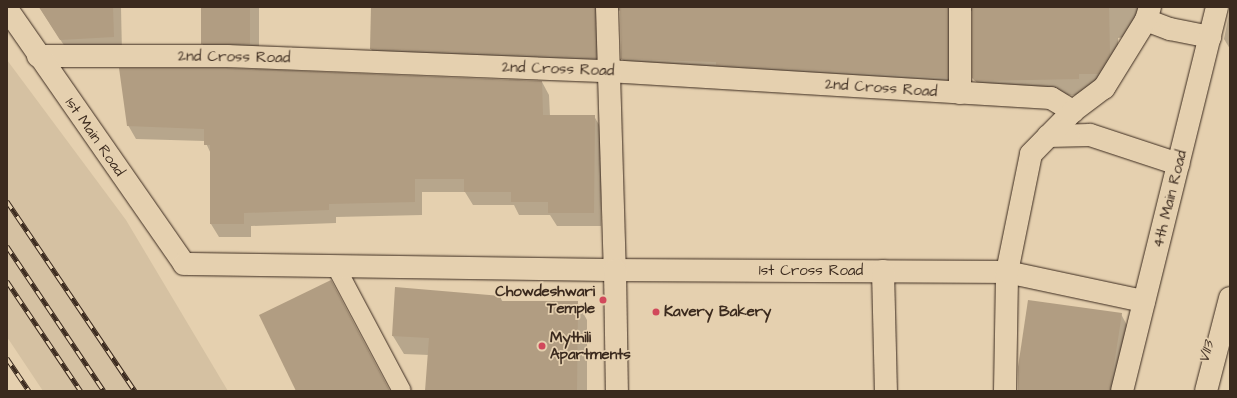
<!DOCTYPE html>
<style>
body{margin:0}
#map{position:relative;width:1237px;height:398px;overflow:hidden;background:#e5d0af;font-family:"Architects Daughter",sans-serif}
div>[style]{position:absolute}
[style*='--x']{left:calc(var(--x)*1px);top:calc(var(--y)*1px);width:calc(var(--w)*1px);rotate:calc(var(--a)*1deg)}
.built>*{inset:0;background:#d5c1a2}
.shadow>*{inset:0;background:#0003}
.building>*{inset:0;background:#b19d82;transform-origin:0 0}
.roads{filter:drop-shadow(0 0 1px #3b2a1e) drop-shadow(0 0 1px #3b2a1e)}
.service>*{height:18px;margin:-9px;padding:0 9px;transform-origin:9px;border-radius:9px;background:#e5d0af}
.minor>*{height:22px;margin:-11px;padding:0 11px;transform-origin:11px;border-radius:11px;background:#e5d0af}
.tertiary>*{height:22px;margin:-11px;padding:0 11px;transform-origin:11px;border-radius:11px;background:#e5d0af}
.secondary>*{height:22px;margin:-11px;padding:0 11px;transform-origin:11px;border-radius:11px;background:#e5d0af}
.rail>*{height:4.5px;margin-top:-2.25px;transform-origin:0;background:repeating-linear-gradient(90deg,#e5d0af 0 9px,#3b2a1e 0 18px);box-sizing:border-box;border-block:1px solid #3b2a1e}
.dots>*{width:11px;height:11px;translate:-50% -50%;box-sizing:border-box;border:2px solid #e5d0af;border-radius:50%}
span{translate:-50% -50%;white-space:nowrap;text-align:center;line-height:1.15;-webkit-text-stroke:3.5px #e5d0af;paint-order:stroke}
.street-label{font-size:15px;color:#3b2a1e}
.poi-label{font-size:15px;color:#3b2a1e;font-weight:700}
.right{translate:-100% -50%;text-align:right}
.left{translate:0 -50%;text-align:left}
.water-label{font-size:16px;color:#4f3d2f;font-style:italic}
.frame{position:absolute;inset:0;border:8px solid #3b2a1e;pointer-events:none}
</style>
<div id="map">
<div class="built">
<div style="clip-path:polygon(7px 60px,126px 220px,228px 391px,43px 391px,7px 337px)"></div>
</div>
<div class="shadow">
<div style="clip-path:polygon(39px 7px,121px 7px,122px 54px,71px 56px)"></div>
<div style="clip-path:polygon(202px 7px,259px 7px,259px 61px,211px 60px,202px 43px)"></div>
<div style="clip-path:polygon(372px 7px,1140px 7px,1140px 35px,1118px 38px,1118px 72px,1087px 95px,985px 97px,974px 78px,973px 12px,970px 10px,956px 94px,631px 75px,622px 59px,621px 11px,617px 10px,605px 74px,381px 65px,371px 49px)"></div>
<div style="clip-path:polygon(1230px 9px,1230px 49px,1224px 39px)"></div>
<div style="clip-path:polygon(542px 82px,549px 95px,550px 116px,594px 116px,602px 130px,601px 226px,557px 226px,550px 215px,519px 215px,514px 205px,473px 205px,465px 192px,422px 192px,422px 215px,336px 217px,336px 223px,251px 226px,251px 237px,219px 237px,211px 224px,211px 154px,205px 141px,136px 139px,128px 125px)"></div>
<div style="clip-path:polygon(500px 297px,503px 302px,577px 302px,587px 320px,587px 391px,426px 391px,429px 355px,404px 354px,393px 336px)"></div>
<div style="clip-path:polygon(1121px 314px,1130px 331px,1122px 391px,1019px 391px)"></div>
</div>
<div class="building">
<div style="clip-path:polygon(39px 7px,113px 7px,114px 37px,60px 40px)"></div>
<div style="left:201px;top:7px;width:49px;height:37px"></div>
<div style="clip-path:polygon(371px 7px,595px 7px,596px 58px,370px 49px)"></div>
<div style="clip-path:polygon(620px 7px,948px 7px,948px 78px,716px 65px,716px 62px,621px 59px)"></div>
<div style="clip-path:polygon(972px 7px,1109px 7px,1110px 55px,1098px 74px,1079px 74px,1079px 79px,975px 81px,972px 78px)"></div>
<div style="clip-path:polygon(119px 68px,227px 68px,542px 81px,543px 115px,595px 115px,594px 213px,548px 213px,548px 202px,511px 202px,511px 192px,464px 192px,464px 179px,415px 179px,415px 202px,329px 204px,329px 210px,244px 213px,244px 224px,210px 224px,210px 145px,204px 145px,204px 129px,127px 126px)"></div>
<div style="clip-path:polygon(331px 280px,390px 391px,296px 391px,259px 315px)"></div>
<div style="clip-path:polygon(395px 287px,501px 296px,501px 301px,578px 301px,577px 391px,425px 391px,429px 338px,392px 336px)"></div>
<div style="clip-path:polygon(1028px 300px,1122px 313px,1110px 391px,1018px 391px,1018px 367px)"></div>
</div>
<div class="roads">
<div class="service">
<div style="--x:336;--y:267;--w:140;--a:62"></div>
</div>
<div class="minor">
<div style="--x:1146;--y:20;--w:26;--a:21"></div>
<div style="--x:1170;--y:29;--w:41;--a:11.3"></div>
<div style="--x:38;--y:56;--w:189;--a:0"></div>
<div style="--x:227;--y:56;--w:381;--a:2.3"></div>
<div style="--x:608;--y:71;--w:444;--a:3.5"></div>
<div style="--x:1051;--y:98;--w:26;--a:31"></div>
<div style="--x:960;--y:93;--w:86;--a:-90"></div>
<div style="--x:1048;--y:136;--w:42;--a:-1.4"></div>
<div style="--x:1090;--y:135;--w:93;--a:18.2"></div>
<div style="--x:615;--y:270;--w:392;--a:0.3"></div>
<div style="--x:1007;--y:272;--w:140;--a:12"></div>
<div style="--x:883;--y:271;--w:120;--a:88.6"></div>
<div style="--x:1005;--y:391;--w:119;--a:-89"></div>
<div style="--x:1007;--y:272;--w:120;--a:-78.5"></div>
<div style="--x:1031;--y:154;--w:60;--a:-45.7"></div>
<div style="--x:1073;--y:111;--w:39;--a:-37"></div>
<div style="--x:1104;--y:88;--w:80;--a:-58.3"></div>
<div style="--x:1146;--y:20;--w:14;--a:-73"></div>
<div style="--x:1122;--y:391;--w:396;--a:-76.1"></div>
<div style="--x:1206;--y:391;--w:96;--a:-75.5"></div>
</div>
<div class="tertiary">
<div style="--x:607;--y:7;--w:263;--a:88.3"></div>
</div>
<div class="secondary">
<div style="--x:7;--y:9;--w:310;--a:55.2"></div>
<div style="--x:184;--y:264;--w:431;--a:0.8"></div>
<div style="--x:615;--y:270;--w:121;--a:89.1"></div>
</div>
</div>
<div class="rail">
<div style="--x:7;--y:201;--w:229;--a:56"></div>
<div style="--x:7;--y:246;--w:174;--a:56.2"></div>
<div style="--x:7;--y:281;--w:133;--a:56.1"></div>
<div style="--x:7;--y:358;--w:40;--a:56"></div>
</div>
<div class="dots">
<div style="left:603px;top:300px;background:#d1495b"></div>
<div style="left:656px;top:312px;background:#d1495b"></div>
<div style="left:542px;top:346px;background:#d1495b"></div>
</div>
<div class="street-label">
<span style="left:234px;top:57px;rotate:1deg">2nd Cross Road</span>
<span style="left:558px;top:69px;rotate:2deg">2nd Cross Road</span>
<span style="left:881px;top:88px;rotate:4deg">2nd Cross Road</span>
<span style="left:95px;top:137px;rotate:55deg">1st Main Road</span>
<span style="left:1170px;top:199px;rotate:-76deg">4th Main Road</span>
<span style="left:811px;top:271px">1st Cross Road</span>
</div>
<div class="poi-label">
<span class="right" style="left:595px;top:300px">Chowdeshwari<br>Temple</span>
<span class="left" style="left:664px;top:312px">Kavery Bakery</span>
<span class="left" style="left:550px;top:346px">Mythili<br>Apartments</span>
</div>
<div class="water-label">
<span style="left:1206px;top:352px;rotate:-75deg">V113</span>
</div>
<div class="frame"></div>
</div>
